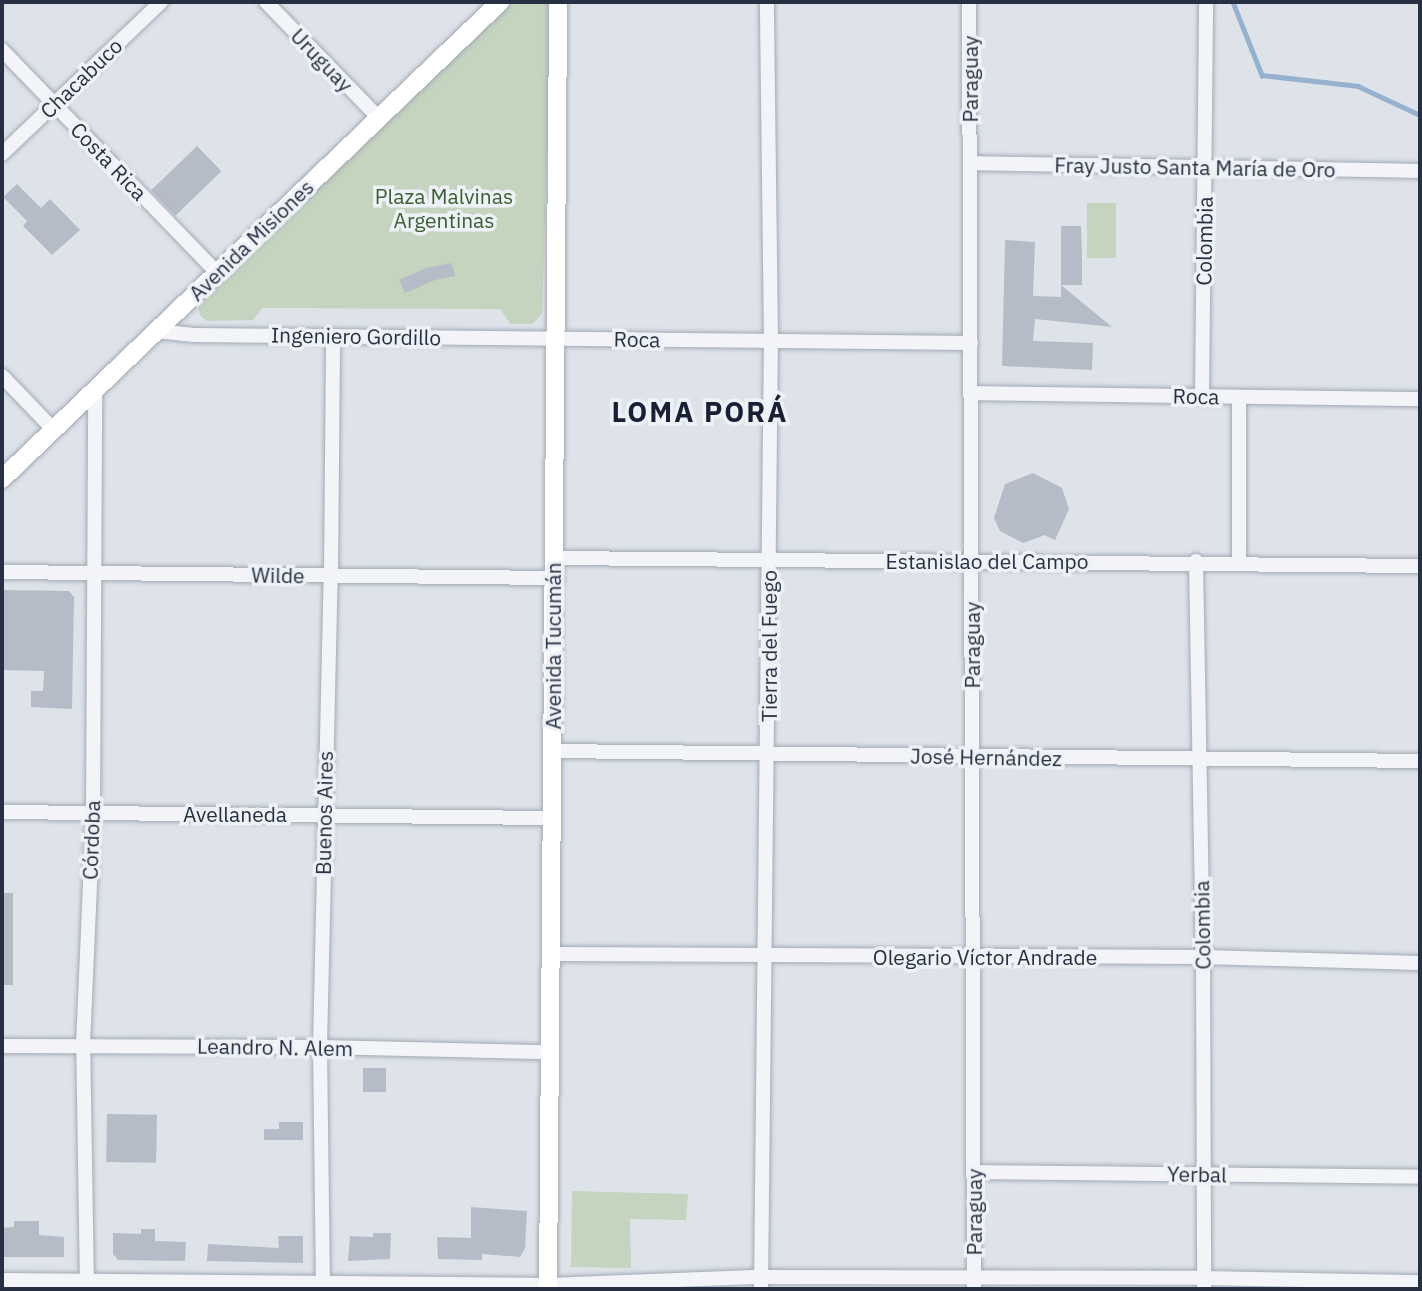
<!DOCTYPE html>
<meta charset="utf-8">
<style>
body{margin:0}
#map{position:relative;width:1422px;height:1291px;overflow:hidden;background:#dee3ea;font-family:"IBM Plex Sans",sans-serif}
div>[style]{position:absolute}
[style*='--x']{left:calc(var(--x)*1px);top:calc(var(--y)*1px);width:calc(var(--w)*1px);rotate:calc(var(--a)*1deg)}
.green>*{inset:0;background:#c4d4bf;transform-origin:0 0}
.stream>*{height:4.5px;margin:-2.25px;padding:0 2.25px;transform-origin:2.25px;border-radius:2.25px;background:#95b1ce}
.building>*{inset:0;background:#b5bcc7;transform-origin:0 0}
.roads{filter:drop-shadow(0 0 2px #a3aab4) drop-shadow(0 0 2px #a3aab4)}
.minor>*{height:14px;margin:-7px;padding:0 7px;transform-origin:7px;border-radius:7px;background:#f2f4f7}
.major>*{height:18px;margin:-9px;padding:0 9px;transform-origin:9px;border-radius:9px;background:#fff}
span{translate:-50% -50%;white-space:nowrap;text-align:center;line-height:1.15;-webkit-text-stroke:7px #eef2f7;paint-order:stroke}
.street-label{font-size:21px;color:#263042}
.park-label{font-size:21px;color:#3a6031}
.district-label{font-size:28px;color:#182133;font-weight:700;letter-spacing:2px}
.frame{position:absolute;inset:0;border:4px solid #263042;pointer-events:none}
</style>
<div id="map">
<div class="green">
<div style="clip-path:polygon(514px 2px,552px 2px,542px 314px,532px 324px,511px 324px,500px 309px,262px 308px,253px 320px,207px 321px,200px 315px,197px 306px)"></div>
<div style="left:1087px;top:203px;width:29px;height:55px"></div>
<div style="clip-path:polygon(572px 1191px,688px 1194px,686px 1220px,630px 1219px,631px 1268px,571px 1267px)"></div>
</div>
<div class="stream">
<div style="--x:1233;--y:2;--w:79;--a:68.3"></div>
<div style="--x:1262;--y:75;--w:97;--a:6.5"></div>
<div style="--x:1358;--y:86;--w:68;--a:25.1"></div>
</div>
<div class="building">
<div style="left:197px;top:146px;width:35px;height:64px;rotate:46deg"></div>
<div style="clip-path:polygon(17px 184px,41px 208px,50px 199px,80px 230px,52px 255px,23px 226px,27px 221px,3px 197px)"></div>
<div style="clip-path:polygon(1061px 226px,1081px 226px,1082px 259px,1082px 285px,1061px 285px,1112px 327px,1035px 319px,1033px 341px,1093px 343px,1092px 370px,1002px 366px,1005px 240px,1035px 242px,1033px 296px,1061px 297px)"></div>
<div style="clip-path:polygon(452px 263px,455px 276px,435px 280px,405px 293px,399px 280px,426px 268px)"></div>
<div style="clip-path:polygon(1033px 473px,1062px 488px,1069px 509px,1055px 540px,1045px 535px,1023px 543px,1000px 531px,994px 518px,1005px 484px)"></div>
<div style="clip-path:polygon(2px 590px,69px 591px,74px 597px,72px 709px,31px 707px,31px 691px,43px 691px,44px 671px,2px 670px)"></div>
<div style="left:2px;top:893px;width:11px;height:92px"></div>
<div style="left:363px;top:1068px;width:23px;height:24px"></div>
<div style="left:107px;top:1114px;width:50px;height:48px;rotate:1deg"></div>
<div style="clip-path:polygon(279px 1122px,303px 1122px,303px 1140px,264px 1140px,264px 1129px,279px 1129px)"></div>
<div style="clip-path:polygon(471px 1207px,527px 1211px,525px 1248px,520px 1257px,482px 1254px,482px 1260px,438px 1259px,437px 1237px,471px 1238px)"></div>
<div style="clip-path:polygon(14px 1221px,39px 1221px,39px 1235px,64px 1237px,64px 1257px,2px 1257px,2px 1228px,14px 1227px)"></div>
<div style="clip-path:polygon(141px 1229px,155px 1229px,155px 1241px,186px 1242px,185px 1261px,118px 1260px,113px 1254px,113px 1233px,141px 1234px)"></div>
<div style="clip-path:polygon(373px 1233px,391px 1233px,390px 1259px,348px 1261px,350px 1236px,373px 1237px)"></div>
<div style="clip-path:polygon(278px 1236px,303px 1236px,303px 1263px,207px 1261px,208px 1244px,279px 1248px)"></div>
</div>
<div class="roads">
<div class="minor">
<div style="--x:266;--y:2;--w:162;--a:45.8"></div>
<div style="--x:969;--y:2;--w:1287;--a:89.78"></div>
<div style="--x:2;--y:50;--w:310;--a:46"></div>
<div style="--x:2;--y:154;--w:220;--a:-43.7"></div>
<div style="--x:970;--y:163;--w:450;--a:1"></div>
<div style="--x:156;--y:331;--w:38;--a:6"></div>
<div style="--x:194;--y:335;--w:777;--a:0.59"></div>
<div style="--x:2;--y:376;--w:75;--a:46.1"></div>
<div style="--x:971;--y:393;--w:449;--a:0.8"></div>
<div style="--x:1202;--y:396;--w:394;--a:-89.4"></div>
<div style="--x:554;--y:558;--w:866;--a:0.53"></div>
<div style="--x:1196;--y:561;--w:396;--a:89"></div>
<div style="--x:1203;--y:957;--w:332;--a:89.8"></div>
<div style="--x:1239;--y:562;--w:165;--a:-90"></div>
<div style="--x:2;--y:572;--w:552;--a:0.62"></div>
<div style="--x:552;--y:751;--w:868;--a:0.66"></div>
<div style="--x:2;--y:812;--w:550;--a:0.63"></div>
<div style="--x:551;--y:954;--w:652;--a:0.26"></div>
<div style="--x:1203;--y:957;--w:217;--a:1.6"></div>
<div style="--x:2;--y:1046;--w:318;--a:0.2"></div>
<div style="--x:320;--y:1047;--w:228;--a:1.3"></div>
<div style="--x:973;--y:1172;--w:447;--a:0.6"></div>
<div style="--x:2;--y:1280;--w:546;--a:0.52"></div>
<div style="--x:548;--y:1285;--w:213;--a:-2.2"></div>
<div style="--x:761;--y:1277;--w:443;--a:0.1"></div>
<div style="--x:1204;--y:1278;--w:216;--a:1.1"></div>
<div style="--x:87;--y:1288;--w:243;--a:-90.9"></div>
<div style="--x:83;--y:1045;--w:232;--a:-87.5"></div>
<div style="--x:93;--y:813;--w:423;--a:-89.7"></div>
<div style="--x:323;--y:1289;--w:242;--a:-90.7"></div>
<div style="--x:320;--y:1047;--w:472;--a:-88.7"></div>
<div style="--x:331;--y:575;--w:239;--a:-89.5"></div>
<div style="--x:761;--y:1289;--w:948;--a:-89.4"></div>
<div style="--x:771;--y:341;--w:339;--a:-90.7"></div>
</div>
<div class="major">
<div style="--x:2;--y:479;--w:690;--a:-43.77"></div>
<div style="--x:548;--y:1289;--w:1287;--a:-89.55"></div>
</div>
</div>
<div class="street-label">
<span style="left:322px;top:60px;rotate:46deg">Uruguay</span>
<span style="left:81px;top:78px;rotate:-44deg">Chacabuco</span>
<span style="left:970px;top:79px;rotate:-90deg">Paraguay</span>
<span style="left:109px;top:161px;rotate:46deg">Costa Rica</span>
<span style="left:1195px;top:167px;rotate:1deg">Fray Justo Santa María de Oro</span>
<span style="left:251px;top:240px;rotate:-44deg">Avenida Misiones</span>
<span style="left:1204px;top:241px;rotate:-89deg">Colombia</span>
<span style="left:356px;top:336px;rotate:1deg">Ingeniero Gordillo</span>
<span style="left:637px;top:339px;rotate:1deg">Roca</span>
<span style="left:1196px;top:396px;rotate:1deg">Roca</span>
<span style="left:987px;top:561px">Estanislao del Campo</span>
<span style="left:278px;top:575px;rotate:1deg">Wilde</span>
<span style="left:972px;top:645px;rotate:-90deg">Paraguay</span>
<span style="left:553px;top:646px;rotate:-90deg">Avenida Tucumán</span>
<span style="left:769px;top:646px;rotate:-90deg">Tierra del Fuego</span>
<span style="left:986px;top:757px;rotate:1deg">José Hernández</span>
<span style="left:324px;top:813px;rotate:-89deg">Buenos Aires</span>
<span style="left:235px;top:814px">Avellaneda</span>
<span style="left:91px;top:840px;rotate:-88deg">Córdoba</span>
<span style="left:1202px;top:925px;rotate:-91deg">Colombia</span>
<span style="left:985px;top:957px">Olegario Víctor Andrade</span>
<span style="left:275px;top:1047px;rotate:1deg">Leandro N. Alem</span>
<span style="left:1197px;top:1174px;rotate:1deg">Yerbal</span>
<span style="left:974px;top:1212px;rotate:-90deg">Paraguay</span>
</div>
<div class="park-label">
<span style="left:444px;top:208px">Plaza Malvinas<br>Argentinas</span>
</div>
<div class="district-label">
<span style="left:700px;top:412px">LOMA PORÁ</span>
</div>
<div class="frame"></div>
</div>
